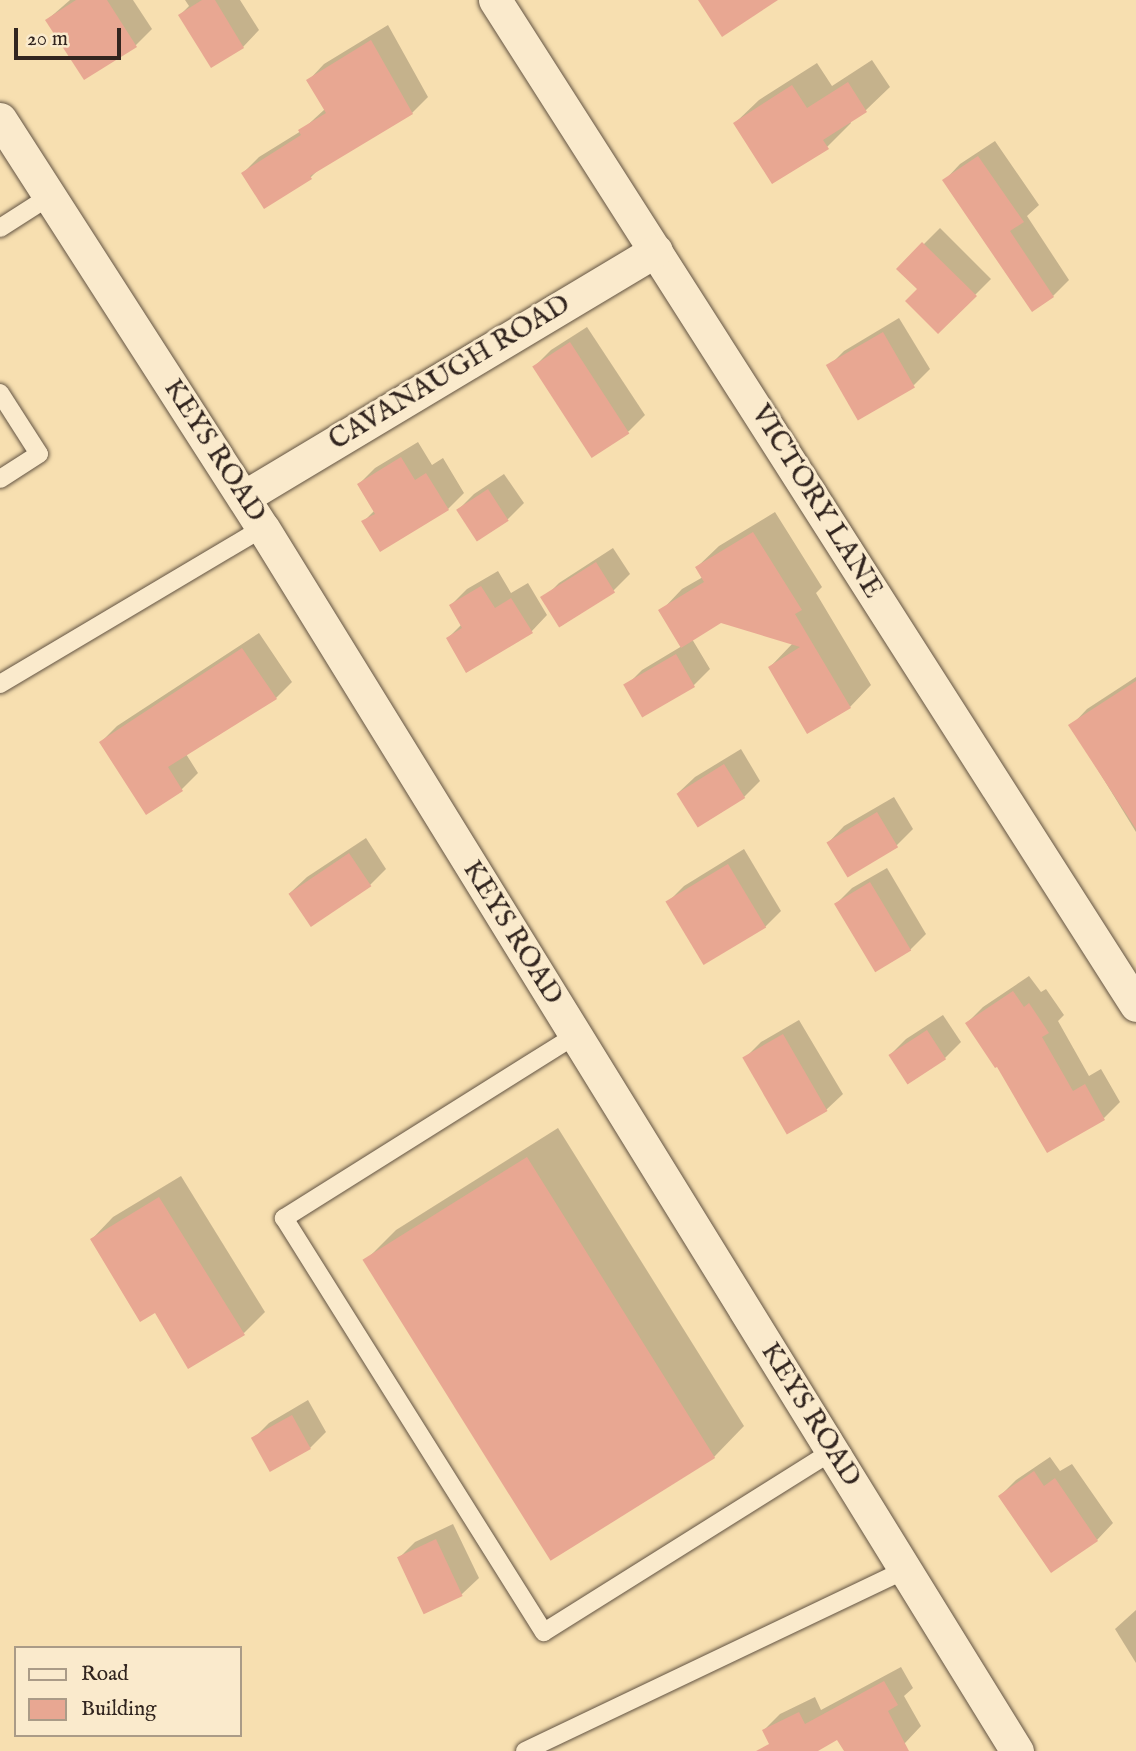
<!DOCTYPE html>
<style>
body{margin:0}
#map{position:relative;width:1136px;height:1751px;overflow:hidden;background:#f7dfb0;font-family:"IM FELL English",serif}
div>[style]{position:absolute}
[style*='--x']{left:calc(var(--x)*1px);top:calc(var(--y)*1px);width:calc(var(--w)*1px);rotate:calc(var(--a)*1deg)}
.shadow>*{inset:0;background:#0003}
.building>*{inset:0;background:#e8a792;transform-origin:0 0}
.roads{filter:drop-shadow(0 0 2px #635443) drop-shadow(0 0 2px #635443)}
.service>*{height:18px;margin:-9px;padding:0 9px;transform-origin:9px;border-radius:9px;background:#faeacc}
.minor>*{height:33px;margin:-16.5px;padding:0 16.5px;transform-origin:16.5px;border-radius:16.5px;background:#faeacc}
span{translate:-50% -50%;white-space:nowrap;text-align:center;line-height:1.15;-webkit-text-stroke:6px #faeacc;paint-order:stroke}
.street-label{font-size:28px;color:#32251f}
.legend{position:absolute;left:14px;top:1646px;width:228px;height:91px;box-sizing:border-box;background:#faeacc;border:2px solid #aa9b87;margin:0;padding:9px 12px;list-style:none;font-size:21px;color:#32251f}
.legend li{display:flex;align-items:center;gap:14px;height:35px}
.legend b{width:35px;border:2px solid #aa9b87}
.scale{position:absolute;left:14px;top:28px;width:107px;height:32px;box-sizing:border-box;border:4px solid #32251f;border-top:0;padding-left:9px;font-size:21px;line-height:24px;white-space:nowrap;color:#32251f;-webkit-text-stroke:5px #faeacc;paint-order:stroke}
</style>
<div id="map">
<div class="shadow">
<div style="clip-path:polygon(70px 0,133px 0,152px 29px,136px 45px,85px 78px,47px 20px)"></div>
<div style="clip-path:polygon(185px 0,240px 0,259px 30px,243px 47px,180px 15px,189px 6px)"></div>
<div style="clip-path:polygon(388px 25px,428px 97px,412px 113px,322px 166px,311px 177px,264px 207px,243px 173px,259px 157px,301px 131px,325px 109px,308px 81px,324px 64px)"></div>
<div style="clip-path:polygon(872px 60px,890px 87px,866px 110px,850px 121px,851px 123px,827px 147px,735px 123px,759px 100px,817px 63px,832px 86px)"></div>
<div style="clip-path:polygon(995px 141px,1039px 205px,1027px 216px,1069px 280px,1053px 296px,944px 181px,960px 164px)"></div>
<div style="clip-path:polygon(940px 228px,991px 279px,938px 332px,919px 289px,899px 269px)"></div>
<div style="clip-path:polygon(899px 318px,930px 369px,914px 385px,828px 367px,844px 351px)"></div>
<div style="clip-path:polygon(587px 327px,645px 415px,629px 431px,592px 455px,535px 366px,551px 350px)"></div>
<div style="clip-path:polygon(418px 442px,432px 465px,443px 458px,464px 493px,448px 509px,364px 521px,375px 510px,359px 484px,375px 468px)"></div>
<div style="clip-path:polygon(504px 474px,524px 503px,508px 519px,478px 540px,458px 510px,474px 494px)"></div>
<div style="clip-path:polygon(775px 512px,822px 587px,816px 593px,871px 685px,850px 707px,770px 667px,793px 643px,721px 621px,692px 639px,710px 669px,694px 685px,626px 686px,642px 670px,682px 646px,661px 611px,682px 589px,703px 577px,697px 567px,719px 546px)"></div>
<div style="clip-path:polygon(613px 548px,630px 574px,614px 590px,561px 626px,543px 599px,559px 583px)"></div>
<div style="clip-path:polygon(498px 571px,511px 593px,528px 583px,547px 615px,531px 632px,448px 638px,462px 624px,451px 605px,467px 589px)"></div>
<div style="clip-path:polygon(259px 633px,292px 682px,276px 698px,186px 754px,198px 773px,182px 789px,146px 812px,101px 742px,117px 726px)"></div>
<div style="clip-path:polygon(1136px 677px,1136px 832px,1071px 726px,1087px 709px)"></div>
<div style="clip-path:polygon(741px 749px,760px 781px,744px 797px,678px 793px,695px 777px)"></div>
<div style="clip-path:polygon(894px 797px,913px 829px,897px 845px,828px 843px,844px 826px)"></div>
<div style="clip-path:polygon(366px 838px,386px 869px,370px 885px,290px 893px,307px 877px)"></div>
<div style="clip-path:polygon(744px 849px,781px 911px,765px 927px,705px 963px,668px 902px,684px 886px)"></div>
<div style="clip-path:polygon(887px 868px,926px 934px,910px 950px,836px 904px,852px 888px)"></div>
<div style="clip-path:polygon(1029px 976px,1041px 992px,1046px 989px,1064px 1015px,1058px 1021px,1089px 1076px,1101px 1069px,1120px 1102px,1104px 1118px,998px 1064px,967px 1023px,983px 1007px)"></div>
<div style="clip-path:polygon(943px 1015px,961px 1042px,945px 1058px,890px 1055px,906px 1039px)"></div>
<div style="clip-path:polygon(799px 1020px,843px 1094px,826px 1110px,745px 1058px,761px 1042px)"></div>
<div style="clip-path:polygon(558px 1128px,744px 1426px,714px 1457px,366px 1260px,396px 1230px)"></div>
<div style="clip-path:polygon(181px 1176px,265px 1312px,244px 1333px,155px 1311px,92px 1239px,113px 1217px)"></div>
<div style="clip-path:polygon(308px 1400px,326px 1432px,310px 1448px,253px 1439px,269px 1423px)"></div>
<div style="clip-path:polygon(1050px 1457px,1060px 1471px,1072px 1464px,1113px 1523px,1097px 1540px,1000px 1496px,1016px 1480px)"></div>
<div style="clip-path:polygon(453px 1524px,479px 1578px,462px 1594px,425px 1613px,399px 1558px,415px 1542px)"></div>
<div style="clip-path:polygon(1136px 1610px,1136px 1663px,1115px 1629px)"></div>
<div style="clip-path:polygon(901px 1667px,913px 1688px,904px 1696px,921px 1726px,905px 1743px,889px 1751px,846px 1751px,838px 1737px,810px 1751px,774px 1751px,764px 1730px,780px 1714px,815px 1697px,821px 1710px)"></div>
</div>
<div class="building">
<div style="clip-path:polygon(76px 0,107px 0,137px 47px,84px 80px,45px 20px)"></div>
<div style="clip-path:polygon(202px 0,215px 0,244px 48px,211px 68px,178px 15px)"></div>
<div style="clip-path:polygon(698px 0,778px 0,722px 37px)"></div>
<div style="clip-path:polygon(371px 40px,413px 114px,310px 176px,312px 179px,264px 209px,241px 173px,301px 135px,298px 130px,326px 113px,306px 80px)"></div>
<div style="clip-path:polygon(848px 82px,867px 112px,823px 140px,829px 149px,772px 184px,733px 123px,792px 85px,807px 108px)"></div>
<div style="clip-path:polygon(978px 156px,1024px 222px,1010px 231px,1054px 297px,1032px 312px,942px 180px)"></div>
<div style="clip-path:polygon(922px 242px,977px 296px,938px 334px,905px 301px,917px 289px,896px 269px)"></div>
<div style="left:883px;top:332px;width:64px;height:66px;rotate:60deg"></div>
<div style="left:570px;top:342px;width:109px;height:45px;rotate:57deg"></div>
<div style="clip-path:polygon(401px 457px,415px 480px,426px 473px,449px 510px,380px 552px,361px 521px,375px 514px,357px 484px)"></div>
<div style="left:488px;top:489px;width:38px;height:38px;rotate:57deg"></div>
<div style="clip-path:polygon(753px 532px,802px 610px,795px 614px,851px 708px,807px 734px,768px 667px,800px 647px,721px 623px,681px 648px,658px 610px,704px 582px,695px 567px)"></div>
<div style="left:596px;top:562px;width:36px;height:66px;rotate:58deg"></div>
<div style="clip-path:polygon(481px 586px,495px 608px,511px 598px,533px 633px,466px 673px,446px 638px,462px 628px,449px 605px)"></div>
<div style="clip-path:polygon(242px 648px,277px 699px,168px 767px,183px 791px,146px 815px,99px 742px)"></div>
<div style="left:676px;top:654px;width:38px;height:61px;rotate:60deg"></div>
<div style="clip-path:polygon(1136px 681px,1136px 829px,1068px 725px)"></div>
<div style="left:724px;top:764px;width:40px;height:56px;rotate:58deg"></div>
<div style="left:877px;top:812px;width:41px;height:59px;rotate:59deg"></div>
<div style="left:349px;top:853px;width:40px;height:73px;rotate:56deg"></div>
<div style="left:728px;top:864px;width:74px;height:73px;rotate:59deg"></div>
<div style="left:870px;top:882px;width:80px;height:42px;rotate:59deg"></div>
<div style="clip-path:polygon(1013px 991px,1024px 1007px,1029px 1003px,1049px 1033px,1042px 1037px,1073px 1091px,1085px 1084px,1105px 1120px,1047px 1153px,997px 1067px,995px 1068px,965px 1023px)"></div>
<div style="left:927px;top:1030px;width:35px;height:46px;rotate:57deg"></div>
<div style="left:783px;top:1034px;width:89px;height:47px;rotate:60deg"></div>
<div style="left:527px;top:1157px;width:355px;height:194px;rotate:58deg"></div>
<div style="clip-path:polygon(159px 1197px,245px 1335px,188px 1369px,155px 1313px,140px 1322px,90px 1239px)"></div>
<div style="left:292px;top:1415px;width:39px;height:47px;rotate:61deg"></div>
<div style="clip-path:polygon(1034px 1471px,1044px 1486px,1055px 1478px,1098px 1541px,1051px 1573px,998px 1496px)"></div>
<div style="left:436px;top:1539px;width:63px;height:43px;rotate:65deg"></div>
<div style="clip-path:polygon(884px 1681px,898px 1705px,888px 1711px,909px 1751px,844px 1751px,837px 1740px,818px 1751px,756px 1751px,769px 1744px,762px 1730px,799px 1712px,805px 1724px)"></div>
</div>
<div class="roads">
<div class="service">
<div style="--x:0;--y:228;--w:59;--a:-32.6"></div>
<div style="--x:0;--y:393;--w:72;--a:57.4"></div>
<div style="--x:39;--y:454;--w:46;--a:147.3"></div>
<div style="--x:0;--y:684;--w:306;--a:-30.7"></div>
<div style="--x:576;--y:1035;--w:345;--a:147.9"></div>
<div style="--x:284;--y:1218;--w:489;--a:57.9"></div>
<div style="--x:544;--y:1632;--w:340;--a:-32.1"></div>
<div style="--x:525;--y:1751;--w:421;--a:-25.5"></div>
</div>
<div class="minor">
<div style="--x:495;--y:0;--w:1192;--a:57.47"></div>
<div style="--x:0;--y:119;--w:486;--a:57.3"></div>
<div style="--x:263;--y:528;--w:1437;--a:58.35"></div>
<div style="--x:244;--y:497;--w:480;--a:-30.9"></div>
</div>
</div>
<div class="street-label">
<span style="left:450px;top:373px;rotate:-31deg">CAVANAUGH ROAD</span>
<span style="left:214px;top:451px;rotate:57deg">KEYS ROAD</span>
<span style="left:816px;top:502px;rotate:58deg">VICTORY LANE</span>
<span style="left:512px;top:933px;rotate:58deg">KEYS ROAD</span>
<span style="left:810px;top:1415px;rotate:58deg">KEYS ROAD</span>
</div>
<ul class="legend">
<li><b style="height:9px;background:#faeacc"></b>Road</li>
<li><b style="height:19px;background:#e8a792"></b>Building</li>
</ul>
<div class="scale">20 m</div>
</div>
